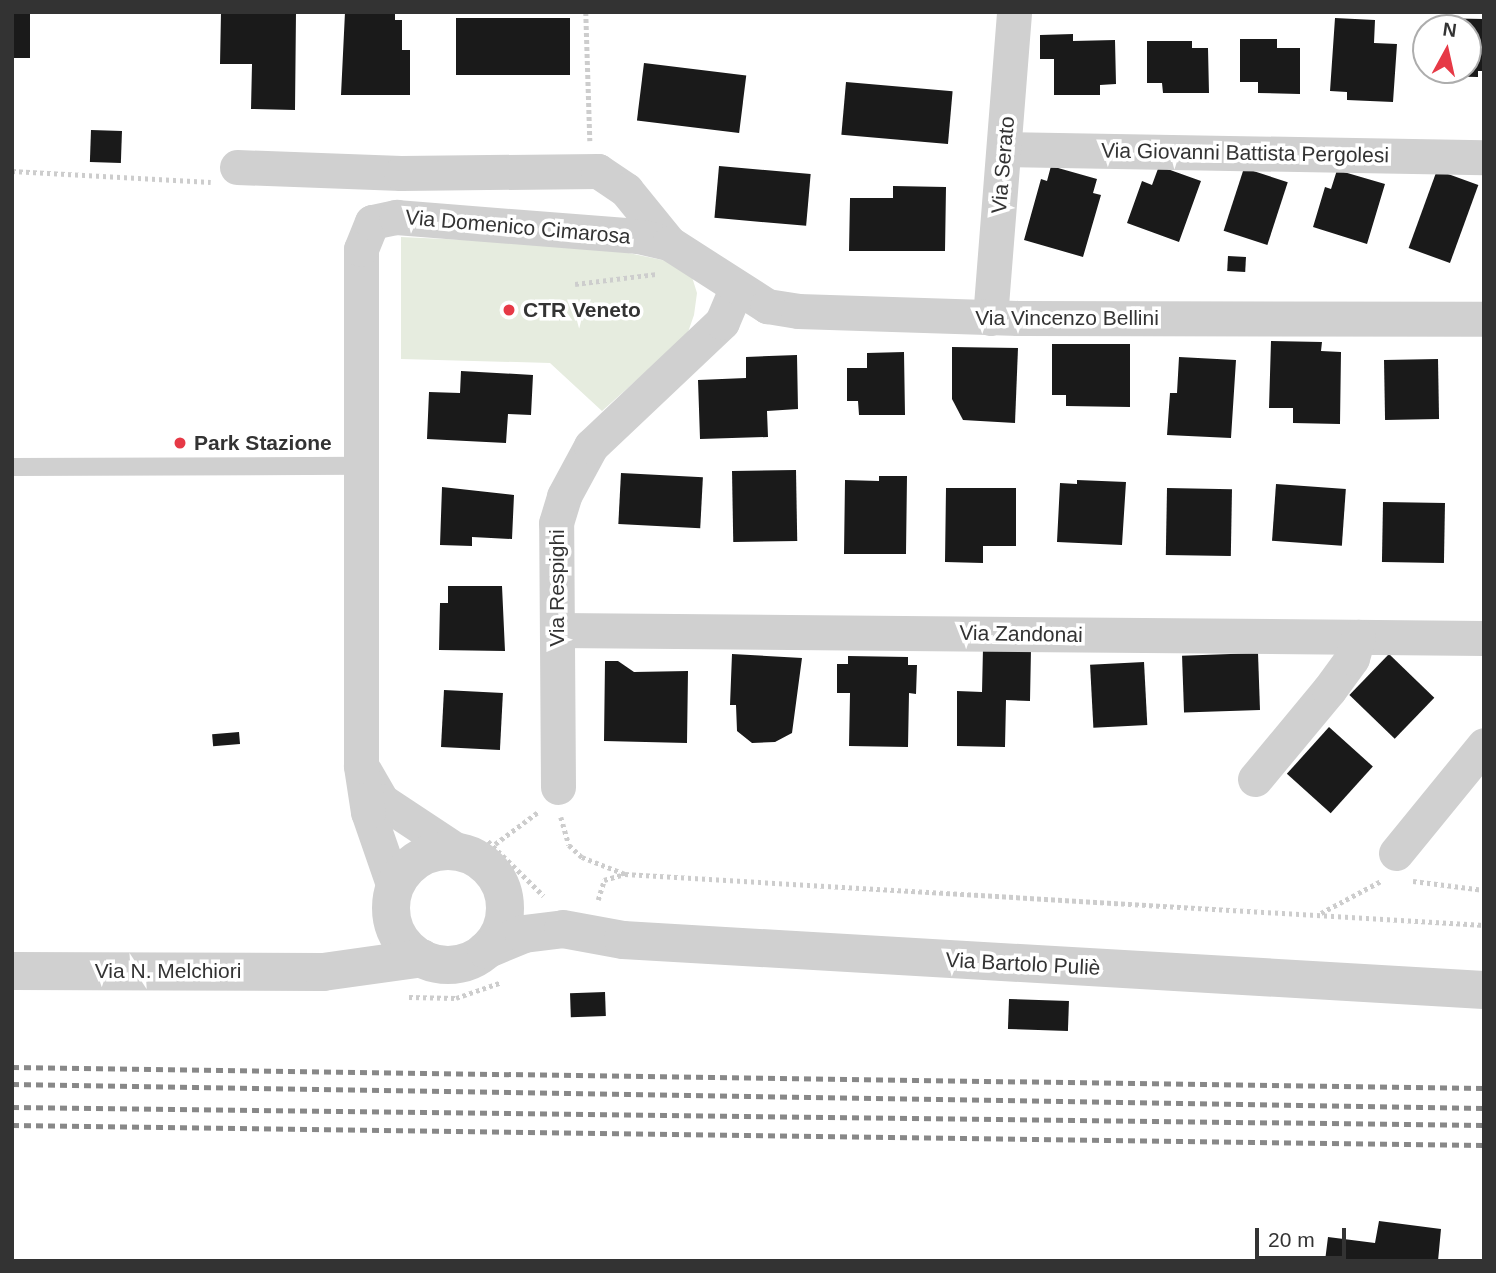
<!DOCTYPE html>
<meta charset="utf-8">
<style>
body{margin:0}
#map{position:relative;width:1496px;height:1273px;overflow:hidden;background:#fff;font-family:Helvetica,sans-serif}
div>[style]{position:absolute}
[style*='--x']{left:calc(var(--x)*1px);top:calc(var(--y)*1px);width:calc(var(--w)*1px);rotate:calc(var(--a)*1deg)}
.green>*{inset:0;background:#e6ecdf}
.building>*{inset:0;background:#1a1a1a;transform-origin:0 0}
.path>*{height:4.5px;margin-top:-2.25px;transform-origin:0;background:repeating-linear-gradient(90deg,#cdcdcd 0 3.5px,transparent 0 7px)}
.service>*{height:18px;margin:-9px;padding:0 9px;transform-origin:9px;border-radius:9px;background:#d0d0d0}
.minor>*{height:35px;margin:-17.5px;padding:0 17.5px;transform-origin:17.5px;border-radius:17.5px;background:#d0d0d0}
.tertiary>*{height:38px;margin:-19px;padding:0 19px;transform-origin:19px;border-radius:19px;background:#d0d0d0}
.tertiary>.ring{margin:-19px;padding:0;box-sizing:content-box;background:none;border:38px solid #d0d0d0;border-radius:50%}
.rail>*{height:5px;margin-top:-2.5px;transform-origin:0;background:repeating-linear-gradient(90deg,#888 0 7px,transparent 0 12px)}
.dots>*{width:19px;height:19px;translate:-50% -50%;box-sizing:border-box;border:4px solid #fff;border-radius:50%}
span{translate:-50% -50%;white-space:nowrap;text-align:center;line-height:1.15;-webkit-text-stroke:7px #fff;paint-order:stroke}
.street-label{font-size:21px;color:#333}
.poi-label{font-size:21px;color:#333;font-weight:700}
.left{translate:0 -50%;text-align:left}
.frame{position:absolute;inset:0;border:14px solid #333;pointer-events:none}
.north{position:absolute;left:1412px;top:14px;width:70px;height:70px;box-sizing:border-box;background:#fff;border:2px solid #adadad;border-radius:50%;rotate:8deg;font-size:19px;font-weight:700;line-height:28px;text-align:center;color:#333}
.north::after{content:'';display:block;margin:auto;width:24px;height:32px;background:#e63946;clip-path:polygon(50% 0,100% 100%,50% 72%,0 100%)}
.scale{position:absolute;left:1255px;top:1228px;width:91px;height:32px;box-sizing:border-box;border:4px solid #333;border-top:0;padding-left:9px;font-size:21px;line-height:24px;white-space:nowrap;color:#333;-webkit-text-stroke:5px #fff;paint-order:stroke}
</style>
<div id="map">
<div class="green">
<div style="clip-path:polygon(401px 237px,595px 246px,667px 261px,692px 277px,697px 293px,694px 315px,687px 335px,602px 411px,550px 363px,401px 359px)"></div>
</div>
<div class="building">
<div style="left:12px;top:12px;width:18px;height:46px"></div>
<div style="clip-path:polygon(221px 12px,296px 12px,295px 110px,251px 109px,252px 64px,220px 64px)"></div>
<div style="clip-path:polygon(345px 12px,395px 13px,395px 20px,402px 20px,402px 50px,410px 50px,410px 95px,341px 95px)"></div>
<div style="left:456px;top:18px;width:114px;height:57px"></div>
<div style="clip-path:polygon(1335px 18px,1375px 20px,1374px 43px,1397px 44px,1393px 102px,1347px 100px,1347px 92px,1330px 91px)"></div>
<div style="clip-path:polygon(1431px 18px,1484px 19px,1484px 71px,1478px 71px,1478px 77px,1430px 76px,1430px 70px,1468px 70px,1468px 28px,1431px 28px)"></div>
<div style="clip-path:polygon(1073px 34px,1073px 41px,1115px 40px,1116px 84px,1100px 85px,1100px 95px,1054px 95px,1054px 59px,1040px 59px,1040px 35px)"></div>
<div style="clip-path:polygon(1240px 39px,1277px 39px,1277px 48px,1300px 48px,1300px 94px,1258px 93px,1258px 82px,1240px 82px)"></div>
<div style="clip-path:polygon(1147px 41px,1192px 41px,1192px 48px,1208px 48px,1209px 93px,1163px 93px,1162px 83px,1147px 83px)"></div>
<div style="left:644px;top:63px;width:103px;height:58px;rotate:7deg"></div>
<div style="left:846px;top:82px;width:107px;height:53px;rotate:5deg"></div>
<div style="left:91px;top:130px;width:31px;height:32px;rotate:2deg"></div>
<div style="left:719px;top:166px;width:92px;height:52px;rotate:5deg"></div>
<div style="clip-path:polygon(1051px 166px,1097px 179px,1093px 193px,1101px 195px,1083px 257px,1024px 240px,1041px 179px,1047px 181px)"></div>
<div style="clip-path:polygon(1159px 166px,1201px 181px,1179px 242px,1127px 223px,1142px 181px,1152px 185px)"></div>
<div style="left:1244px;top:168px;width:46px;height:66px;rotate:18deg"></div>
<div style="clip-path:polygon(1337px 170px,1385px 184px,1367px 244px,1313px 227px,1325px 187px,1331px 189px)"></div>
<div style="left:1437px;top:170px;width:44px;height:83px;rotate:20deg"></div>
<div style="clip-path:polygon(893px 186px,946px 187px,945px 251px,849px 251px,850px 198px,893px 198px)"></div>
<div style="left:1228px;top:256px;width:18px;height:15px;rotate:3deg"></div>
<div style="clip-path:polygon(1271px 341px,1322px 342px,1321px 351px,1341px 352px,1340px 424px,1293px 423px,1293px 408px,1269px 408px)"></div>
<div style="clip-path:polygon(1052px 344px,1130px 344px,1130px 407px,1066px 406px,1066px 395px,1052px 395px)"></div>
<div style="clip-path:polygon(952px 347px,1018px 348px,1015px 423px,963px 420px,952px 399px)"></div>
<div style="clip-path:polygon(904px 352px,905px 415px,859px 415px,858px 401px,847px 401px,847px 368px,867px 368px,867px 353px)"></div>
<div style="clip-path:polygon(797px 355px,798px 409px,767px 411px,768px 437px,700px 439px,698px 380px,746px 378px,746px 357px)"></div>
<div style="clip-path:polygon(1179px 357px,1236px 360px,1231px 438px,1167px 435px,1170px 393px,1177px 393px)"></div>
<div style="left:1438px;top:359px;width:60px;height:54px;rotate:89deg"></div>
<div style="clip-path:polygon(461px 371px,533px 375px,531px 415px,508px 414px,506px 443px,427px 439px,429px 392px,460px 393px)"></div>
<div style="left:796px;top:470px;width:71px;height:64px;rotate:89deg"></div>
<div style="left:621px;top:473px;width:82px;height:51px;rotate:3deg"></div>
<div style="clip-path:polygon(879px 476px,907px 476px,906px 554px,844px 554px,845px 480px,879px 481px)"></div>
<div style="clip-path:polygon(1077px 480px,1126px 482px,1122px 545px,1057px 542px,1060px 483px,1077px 484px)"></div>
<div style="left:1276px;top:484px;width:70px;height:57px;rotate:4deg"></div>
<div style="clip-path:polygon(442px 487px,514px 495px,512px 539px,472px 537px,472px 546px,440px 545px)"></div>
<div style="clip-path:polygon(946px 488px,1016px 488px,1016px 546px,983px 546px,983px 563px,945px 562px)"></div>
<div style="left:1167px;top:488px;width:65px;height:67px;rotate:1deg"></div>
<div style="left:1383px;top:502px;width:62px;height:60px;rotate:1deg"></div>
<div style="clip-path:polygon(448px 586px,502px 586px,505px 651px,439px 650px,440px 603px,448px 603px)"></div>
<div style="clip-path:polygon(983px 648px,1031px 649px,1030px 701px,1006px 700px,1005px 747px,957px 746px,957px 691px,982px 692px)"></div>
<div style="left:1258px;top:653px;width:57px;height:76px;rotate:88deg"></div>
<div style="clip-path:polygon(732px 654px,802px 658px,792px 733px,775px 742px,752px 743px,737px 731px,736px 705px,730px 705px)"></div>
<div style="left:1389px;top:654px;width:63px;height:57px;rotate:44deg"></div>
<div style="clip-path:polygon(848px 656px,908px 657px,908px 665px,917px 665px,916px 694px,909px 693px,908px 747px,849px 746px,850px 693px,837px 693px,837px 664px,848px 664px)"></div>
<div style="clip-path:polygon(605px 661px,618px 661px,634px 672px,688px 671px,687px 743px,604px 741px)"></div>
<div style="left:1144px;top:662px;width:63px;height:54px;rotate:87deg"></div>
<div style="left:444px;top:690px;width:59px;height:57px;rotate:3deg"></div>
<div style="left:1329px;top:727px;width:59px;height:63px;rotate:42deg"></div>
<div style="left:239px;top:732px;width:12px;height:27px;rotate:85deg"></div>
<div style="left:605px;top:992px;width:24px;height:35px;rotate:88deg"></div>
<div style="left:1009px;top:999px;width:60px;height:30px;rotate:2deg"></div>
<div style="clip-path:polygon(1379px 1221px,1441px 1229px,1438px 1261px,1325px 1261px,1328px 1237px,1375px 1243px)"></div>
</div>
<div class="path">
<div style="--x:586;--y:12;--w:129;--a:88.2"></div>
<div style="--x:12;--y:171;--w:199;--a:3.2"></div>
<div style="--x:575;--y:284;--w:83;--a:-7"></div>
<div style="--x:561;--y:817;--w:29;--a:74"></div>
<div style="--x:569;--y:845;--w:18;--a:43"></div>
<div style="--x:582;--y:857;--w:46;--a:21.6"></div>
<div style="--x:488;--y:841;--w:78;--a:44.5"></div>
<div style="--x:495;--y:844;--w:54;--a:-36.7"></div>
<div style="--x:1413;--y:881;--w:72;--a:7.2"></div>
<div style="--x:598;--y:900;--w:21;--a:-73"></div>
<div style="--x:604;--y:880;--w:22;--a:-16"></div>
<div style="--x:625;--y:874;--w:861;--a:3.4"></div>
<div style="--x:1321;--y:913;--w:68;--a:-28.1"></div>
<div style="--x:409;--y:997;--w:47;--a:1.2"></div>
<div style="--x:456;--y:998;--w:46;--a:-19.2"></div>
</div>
<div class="service">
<div style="--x:12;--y:467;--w:348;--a:-0.2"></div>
</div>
<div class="minor">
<div style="--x:1006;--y:149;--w:478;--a:1"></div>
<div style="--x:237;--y:167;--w:164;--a:2.1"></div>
<div style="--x:401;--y:173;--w:197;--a:-0.6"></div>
<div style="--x:598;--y:171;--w:34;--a:34"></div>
<div style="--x:626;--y:190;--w:68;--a:50.9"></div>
<div style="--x:990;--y:318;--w:307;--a:-85.5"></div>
<div style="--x:558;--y:630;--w:926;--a:0.49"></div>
<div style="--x:365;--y:772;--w:34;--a:60"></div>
<div style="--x:382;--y:801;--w:92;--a:33.5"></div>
<div style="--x:1255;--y:779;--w:116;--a:-50.3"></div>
<div style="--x:1329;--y:690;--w:39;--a:-54"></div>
<div style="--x:1352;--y:658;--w:22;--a:-74"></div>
<div style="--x:558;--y:787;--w:264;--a:-90.4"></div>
<div style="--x:556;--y:523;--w:28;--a:-73"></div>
<div style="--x:564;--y:496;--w:57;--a:-61.6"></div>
<div style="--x:591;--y:446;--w:180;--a:-43.4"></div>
<div style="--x:722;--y:322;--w:36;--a:-67"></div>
<div style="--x:1396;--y:853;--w:139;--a:-50.8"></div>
<div style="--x:394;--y:887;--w:79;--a:-109.1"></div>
<div style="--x:368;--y:812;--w:47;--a:-98.7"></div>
<div style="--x:361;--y:766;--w:517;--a:-90"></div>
<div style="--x:361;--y:249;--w:29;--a:-68"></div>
<div style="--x:372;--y:222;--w:25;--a:-12"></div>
<div style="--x:396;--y:217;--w:243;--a:4.5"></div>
<div style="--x:638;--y:236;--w:32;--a:13"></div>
<div style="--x:669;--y:243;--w:117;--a:32.7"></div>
<div style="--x:767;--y:306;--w:31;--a:9"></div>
<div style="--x:798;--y:311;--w:220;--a:1.8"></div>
<div style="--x:1018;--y:318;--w:466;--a:0.1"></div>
</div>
<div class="tertiary">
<div class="ring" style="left:391px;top:851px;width:76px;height:76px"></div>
<div style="--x:486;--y:950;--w:41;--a:-22.8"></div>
<div style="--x:524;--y:934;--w:39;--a:-7"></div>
<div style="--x:563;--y:929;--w:61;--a:10.4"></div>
<div style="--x:623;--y:940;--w:862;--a:3.32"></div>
<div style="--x:12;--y:971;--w:311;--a:0.2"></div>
<div style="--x:323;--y:972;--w:100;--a:-8"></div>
</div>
<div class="rail">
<div style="--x:12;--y:1067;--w:1472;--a:0.82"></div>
<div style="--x:12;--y:1084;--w:1472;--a:0.93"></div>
<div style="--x:12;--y:1107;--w:1472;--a:0.7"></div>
<div style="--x:12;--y:1125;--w:1472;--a:0.78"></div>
</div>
<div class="dots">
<div style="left:509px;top:310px;background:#e63946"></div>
<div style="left:180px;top:443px;background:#e63946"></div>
</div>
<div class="street-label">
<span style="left:1245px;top:153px;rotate:1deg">Via Giovanni Battista Pergolesi</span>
<span style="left:1003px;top:165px;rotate:-85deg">Via Serato</span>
<span style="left:518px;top:227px;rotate:5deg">Via Domenico Cimarosa</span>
<span style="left:1067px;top:318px">Via Vincenzo Bellini</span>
<span style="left:557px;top:588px;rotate:-90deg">Via Respighi</span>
<span style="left:1021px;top:634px;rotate:1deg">Via Zandonai</span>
<span style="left:1023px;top:964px;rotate:3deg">Via Bartolo Puliè</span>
<span style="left:168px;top:971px">Via N. Melchiori</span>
</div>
<div class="poi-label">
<span class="left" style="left:523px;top:310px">CTR Veneto</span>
<span class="left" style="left:194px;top:443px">Park Stazione</span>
</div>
<div class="frame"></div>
<div class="north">N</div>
<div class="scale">20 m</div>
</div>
